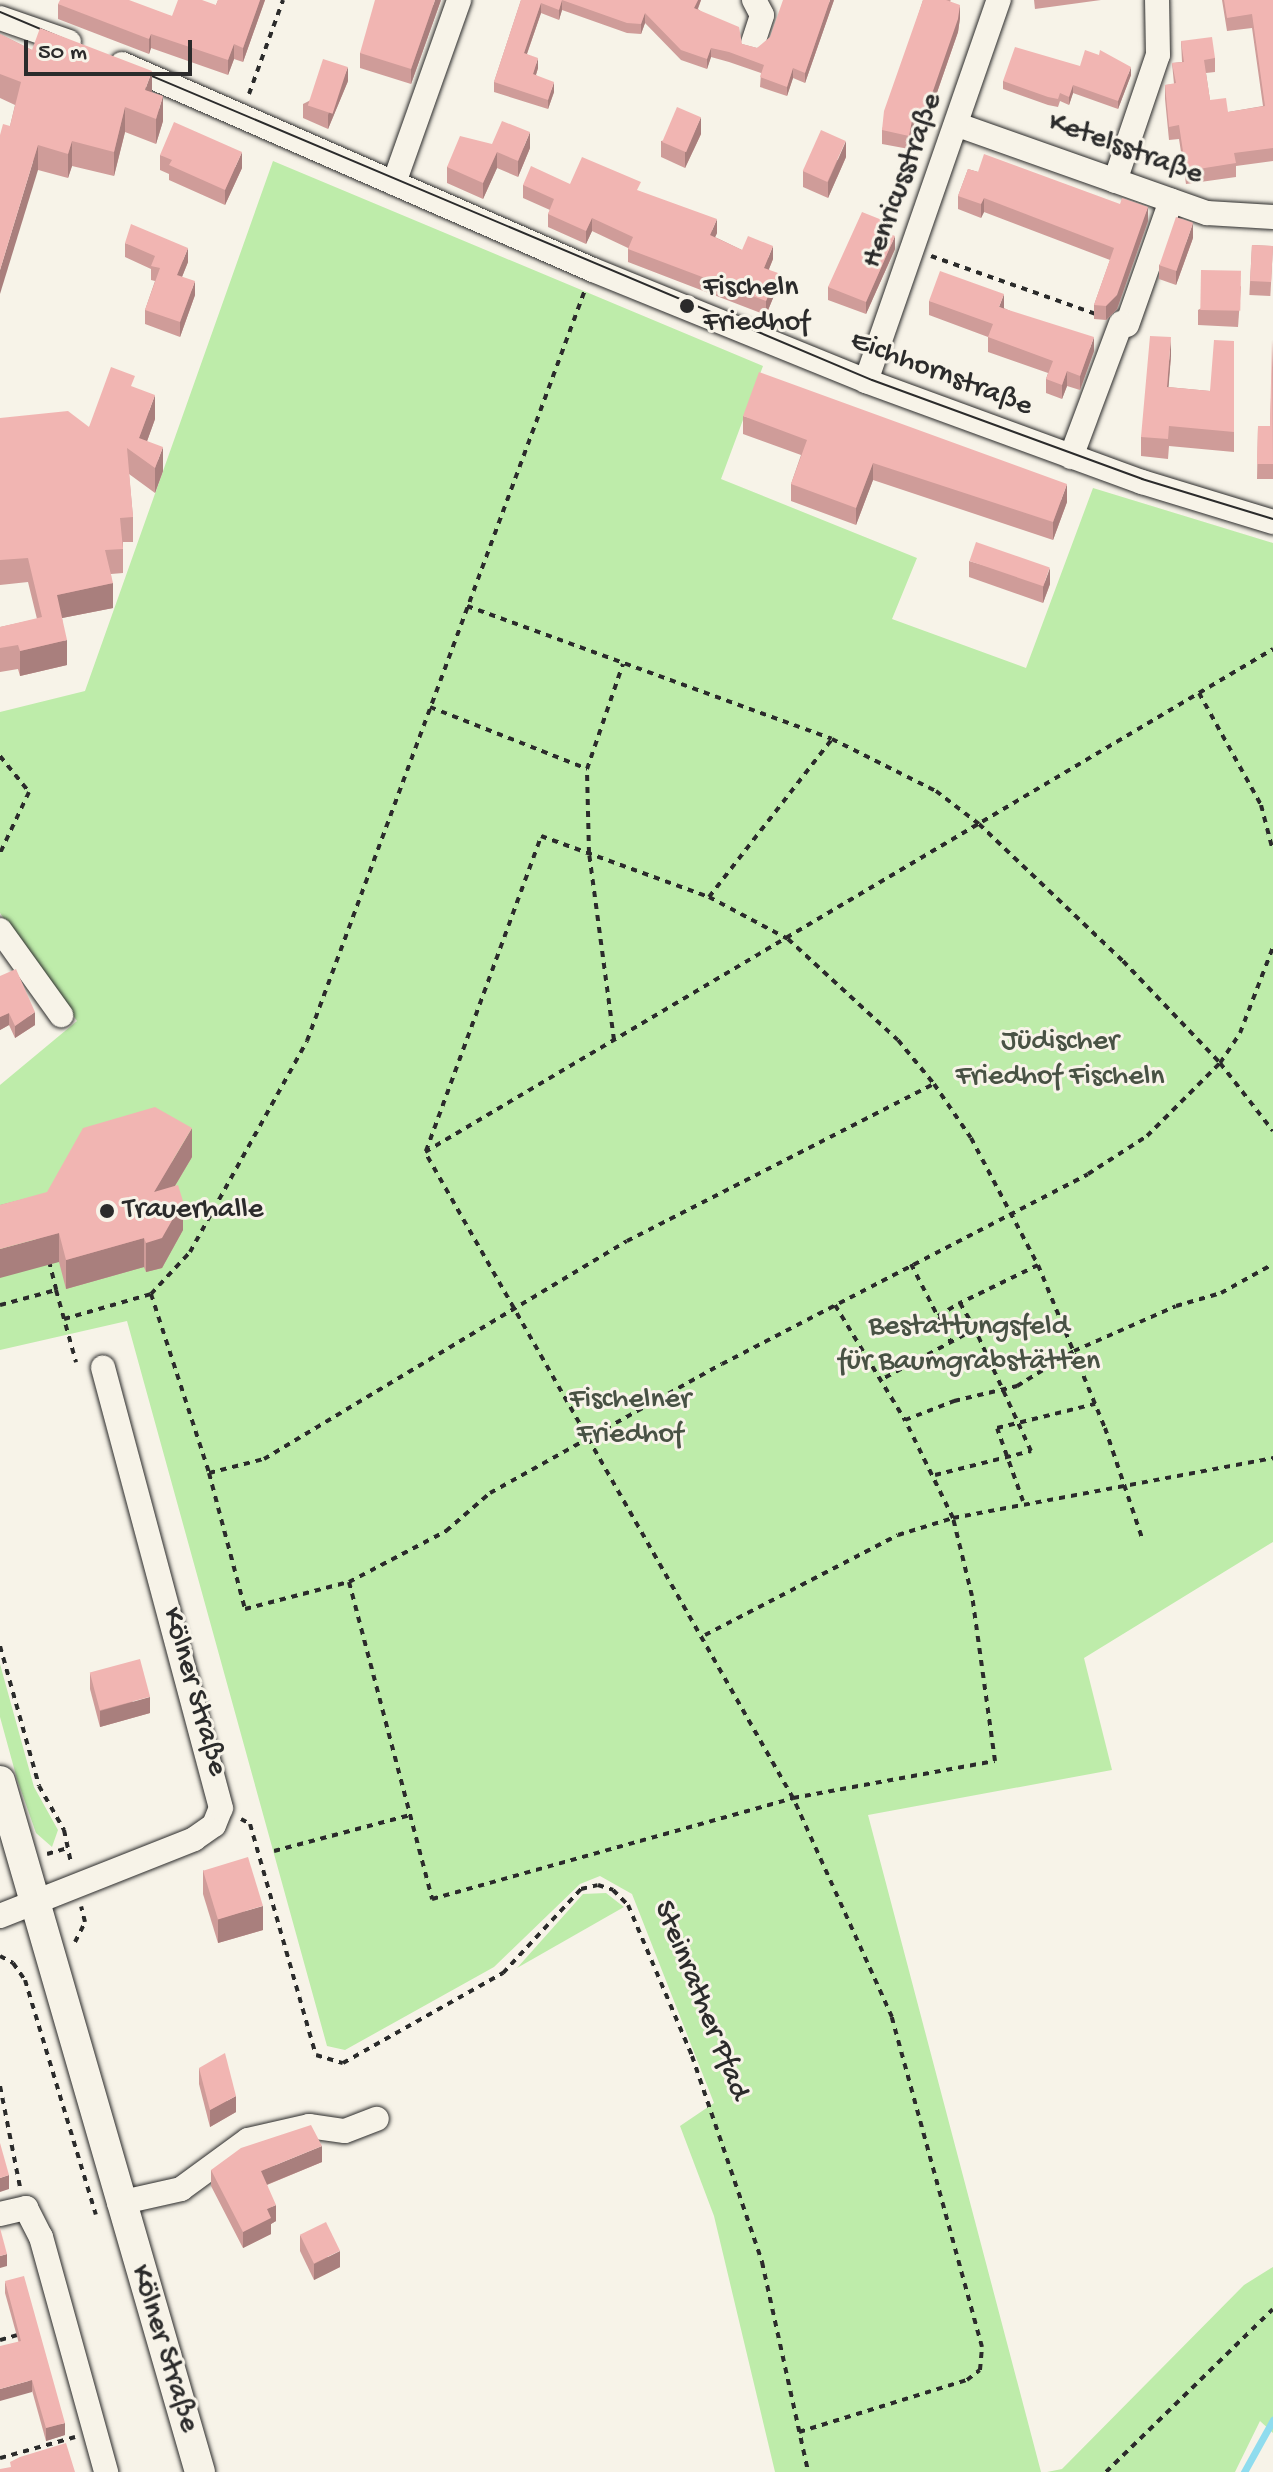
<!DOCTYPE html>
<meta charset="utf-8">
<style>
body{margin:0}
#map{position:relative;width:1273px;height:2472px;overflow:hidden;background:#f7f3e8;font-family:"Gochi Hand",sans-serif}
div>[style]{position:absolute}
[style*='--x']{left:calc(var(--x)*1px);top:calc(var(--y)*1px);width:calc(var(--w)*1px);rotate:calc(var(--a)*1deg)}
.green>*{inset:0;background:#beecaa}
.stream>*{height:7px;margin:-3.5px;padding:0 3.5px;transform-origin:3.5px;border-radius:3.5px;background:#8fdcee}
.path>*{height:4px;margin-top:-2px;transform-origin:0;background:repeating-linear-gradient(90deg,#2b2b2b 0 6px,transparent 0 12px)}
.roads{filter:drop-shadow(0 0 2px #2b2b2b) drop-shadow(0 0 2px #2b2b2b)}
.minor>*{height:24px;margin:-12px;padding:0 12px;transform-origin:12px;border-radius:12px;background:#f7f3e8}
.major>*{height:30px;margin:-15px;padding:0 15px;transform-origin:15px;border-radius:15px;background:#f7f3e8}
.tram>*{height:2px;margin:-1px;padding:0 1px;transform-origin:1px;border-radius:1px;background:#2b2b2b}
.wall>*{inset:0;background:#cf9c99;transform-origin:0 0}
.shaded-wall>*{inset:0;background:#a97f7d}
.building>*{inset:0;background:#f1b5b2;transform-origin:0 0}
.dots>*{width:22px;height:22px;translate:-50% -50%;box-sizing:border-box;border:4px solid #f7f3e8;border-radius:50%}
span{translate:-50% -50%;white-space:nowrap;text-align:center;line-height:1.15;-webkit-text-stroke:6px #f7f3e8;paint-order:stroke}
.street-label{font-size:30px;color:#2b2b2b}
.poi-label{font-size:30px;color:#2b2b2b}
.left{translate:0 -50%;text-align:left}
.park-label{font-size:30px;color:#485244}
.scale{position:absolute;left:24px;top:40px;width:168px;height:36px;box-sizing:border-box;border:4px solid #2b2b2b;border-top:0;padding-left:10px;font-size:24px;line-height:28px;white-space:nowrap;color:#2b2b2b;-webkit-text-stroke:6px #f7f3e8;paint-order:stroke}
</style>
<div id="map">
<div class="green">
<div style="clip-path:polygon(273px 161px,763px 366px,721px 479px,917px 558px,892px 619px,1026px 668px,1093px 488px,1273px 543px,1273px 1542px,1084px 1658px,1112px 1770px,868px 1815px,1041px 2472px,775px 2472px,714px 2216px,680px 2126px,714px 2103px,632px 1894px,600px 1876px,580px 1884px,494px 1967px,345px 2050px,327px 2046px,127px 1321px,0 1350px,0 1085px,77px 1021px,0 913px,0 712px,85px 691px)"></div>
<div style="clip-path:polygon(0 1664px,34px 1787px,58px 1830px,52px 1847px,36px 1833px,17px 1779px,0 1717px)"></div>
<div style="clip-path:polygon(606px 1893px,624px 1907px,517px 1968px,583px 1894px)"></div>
<div style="clip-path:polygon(1273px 2267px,1273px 2433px,1260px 2421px,1235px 2472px,1047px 2472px,1062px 2469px,1244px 2285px)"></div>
</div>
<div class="stream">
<div style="--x:1244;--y:2472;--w:60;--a:-60.9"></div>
</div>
<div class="path">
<div style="--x:249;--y:94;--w:100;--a:-70.1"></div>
<div style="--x:931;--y:256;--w:175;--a:19.4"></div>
<div style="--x:467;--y:606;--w:388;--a:20"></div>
<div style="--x:832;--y:739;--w:116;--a:26.6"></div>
<div style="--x:936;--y:791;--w:54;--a:37.5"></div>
<div style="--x:979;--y:824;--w:199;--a:43.6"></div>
<div style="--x:1123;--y:961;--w:141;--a:46.4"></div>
<div style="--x:1220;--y:1063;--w:86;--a:52.1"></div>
<div style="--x:1199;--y:693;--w:128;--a:61"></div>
<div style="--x:1261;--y:805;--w:48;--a:75.4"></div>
<div style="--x:430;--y:707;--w:169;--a:21.5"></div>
<div style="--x:0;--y:756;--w:46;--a:51.1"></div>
<div style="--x:29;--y:792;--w:68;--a:115.4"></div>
<div style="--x:709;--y:897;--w:200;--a:-52.1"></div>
<div style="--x:614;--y:1040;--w:189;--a:-97.6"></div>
<div style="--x:589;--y:853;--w:84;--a:-91.4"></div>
<div style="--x:587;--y:769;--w:111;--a:-71.1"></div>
<div style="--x:426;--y:1151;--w:335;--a:-69.9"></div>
<div style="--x:541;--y:836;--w:179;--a:20"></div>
<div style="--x:709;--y:897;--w:89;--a:28"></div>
<div style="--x:788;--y:939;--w:149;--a:42.6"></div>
<div style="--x:898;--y:1040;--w:57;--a:50.7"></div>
<div style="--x:49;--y:1261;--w:30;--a:76"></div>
<div style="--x:911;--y:1264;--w:88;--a:62.9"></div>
<div style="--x:1038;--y:1265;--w:176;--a:67.7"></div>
<div style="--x:1105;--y:1428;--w:119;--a:71.4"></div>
<div style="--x:151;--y:1294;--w:188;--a:72"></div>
<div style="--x:209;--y:1473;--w:141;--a:75.2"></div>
<div style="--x:245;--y:1609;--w:107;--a:-14.6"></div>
<div style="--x:349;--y:1582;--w:110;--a:-27.7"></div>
<div style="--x:446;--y:1531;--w:58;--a:-40.8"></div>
<div style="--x:490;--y:1493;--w:265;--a:-29.1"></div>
<div style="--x:722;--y:1364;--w:412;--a:-27.4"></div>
<div style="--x:1088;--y:1174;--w:70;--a:-32.8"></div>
<div style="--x:1147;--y:1136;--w:103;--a:-45"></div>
<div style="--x:1220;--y:1063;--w:36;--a:-56"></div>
<div style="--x:1240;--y:1033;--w:92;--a:-69"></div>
<div style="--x:0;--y:1305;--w:58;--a:-15"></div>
<div style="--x:56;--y:1290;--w:75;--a:74.5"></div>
<div style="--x:835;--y:1305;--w:135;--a:58.7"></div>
<div style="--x:905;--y:1420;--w:53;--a:-21.2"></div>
<div style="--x:954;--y:1401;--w:65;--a:-13.4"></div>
<div style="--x:1017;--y:1386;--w:67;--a:-31.6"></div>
<div style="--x:1074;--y:1351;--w:111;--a:-23.8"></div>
<div style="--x:1176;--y:1306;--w:47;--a:-16.1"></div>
<div style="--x:1221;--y:1293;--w:60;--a:-29.1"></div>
<div style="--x:938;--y:1316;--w:26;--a:-31"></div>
<div style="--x:64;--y:1319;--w:91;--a:-16"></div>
<div style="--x:151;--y:1294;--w:57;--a:-47.1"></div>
<div style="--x:190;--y:1252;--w:241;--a:-61"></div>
<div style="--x:307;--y:1041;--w:801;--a:-69.69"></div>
<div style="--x:209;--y:1473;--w:57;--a:-14.3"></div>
<div style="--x:264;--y:1459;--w:423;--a:-31"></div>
<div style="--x:627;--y:1241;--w:345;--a:-27.1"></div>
<div style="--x:934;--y:1084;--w:65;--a:55.6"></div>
<div style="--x:971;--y:1138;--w:144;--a:62.2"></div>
<div style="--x:1038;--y:1265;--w:87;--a:154"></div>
<div style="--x:960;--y:1303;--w:30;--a:60"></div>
<div style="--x:975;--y:1329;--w:109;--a:151.6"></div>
<div style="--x:935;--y:1475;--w:99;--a:-14"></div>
<div style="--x:1031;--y:1451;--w:134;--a:-114.7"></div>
<div style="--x:1023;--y:1501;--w:77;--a:-109.6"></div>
<div style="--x:997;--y:1428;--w:101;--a:-13.8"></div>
<div style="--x:349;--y:1582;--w:328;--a:75.3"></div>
<div style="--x:432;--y:1899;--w:375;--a:-15.6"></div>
<div style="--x:793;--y:1798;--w:205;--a:-10.4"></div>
<div style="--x:995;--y:1761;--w:167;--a:-97.9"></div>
<div style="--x:972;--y:1596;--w:80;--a:-103.7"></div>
<div style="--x:953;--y:1518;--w:109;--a:-116.1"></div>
<div style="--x:705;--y:1635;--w:217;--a:-27.4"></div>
<div style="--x:898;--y:1535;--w:58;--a:-17.2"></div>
<div style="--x:953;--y:1518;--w:326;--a:-10.6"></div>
<div style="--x:0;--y:1646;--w:145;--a:74.4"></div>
<div style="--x:39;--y:1786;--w:51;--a:60.4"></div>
<div style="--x:64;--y:1830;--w:34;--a:78"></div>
<div style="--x:241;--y:1819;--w:10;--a:29"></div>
<div style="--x:250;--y:1824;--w:240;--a:74.1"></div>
<div style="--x:316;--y:2055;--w:28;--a:17"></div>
<div style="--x:343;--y:2063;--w:184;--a:-29.4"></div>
<div style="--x:503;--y:1973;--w:115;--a:-47.1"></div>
<div style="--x:581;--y:1889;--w:17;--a:-13"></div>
<div style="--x:598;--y:1885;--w:16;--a:18"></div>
<div style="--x:613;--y:1890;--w:21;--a:45"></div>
<div style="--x:628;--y:1905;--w:164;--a:67"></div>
<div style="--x:692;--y:2056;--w:218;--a:71.2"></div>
<div style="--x:762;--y:2262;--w:215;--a:77.6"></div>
<div style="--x:274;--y:1851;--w:141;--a:-14.8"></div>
<div style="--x:47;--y:1854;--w:22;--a:-16"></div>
<div style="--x:75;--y:1942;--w:22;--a:-63"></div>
<div style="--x:85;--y:1922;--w:16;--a:-104"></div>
<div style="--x:0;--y:1956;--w:15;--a:28"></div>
<div style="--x:13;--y:1963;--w:21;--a:55"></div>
<div style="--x:25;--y:1980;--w:245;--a:73.2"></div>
<div style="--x:0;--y:2086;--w:103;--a:78.8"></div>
<div style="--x:0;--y:2340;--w:22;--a:-16"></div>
<div style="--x:799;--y:2432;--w:176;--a:-17.2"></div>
<div style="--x:967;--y:2380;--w:16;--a:-38"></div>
<div style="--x:980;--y:2370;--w:23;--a:-85"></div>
<div style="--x:982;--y:2347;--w:342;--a:-105.3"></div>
<div style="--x:892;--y:2017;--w:240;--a:-114.3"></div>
<div style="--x:793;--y:1798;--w:743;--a:-119.67"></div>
<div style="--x:425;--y:1152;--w:986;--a:-30.67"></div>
<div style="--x:0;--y:2458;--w:78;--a:-15.6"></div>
<div style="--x:1106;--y:2472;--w:233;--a:-44.3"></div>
</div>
<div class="roads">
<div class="minor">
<div style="--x:0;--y:18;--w:73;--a:19.2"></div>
<div style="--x:753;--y:43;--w:29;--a:-72"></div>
<div style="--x:762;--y:15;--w:17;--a:-118"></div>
<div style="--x:122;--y:64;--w:514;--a:23.62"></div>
<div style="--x:593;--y:270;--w:295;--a:22.1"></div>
<div style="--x:866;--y:381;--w:294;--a:20.1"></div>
<div style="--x:1142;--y:482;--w:137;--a:17"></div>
<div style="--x:958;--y:125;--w:264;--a:19.5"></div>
<div style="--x:1207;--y:213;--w:66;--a:3.5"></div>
<div style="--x:1115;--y:181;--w:133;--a:-71.2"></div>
<div style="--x:1158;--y:55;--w:55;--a:-91"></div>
<div style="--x:394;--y:183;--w:194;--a:-70.4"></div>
<div style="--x:1127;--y:325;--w:132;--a:-70.5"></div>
<div style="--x:866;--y:381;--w:404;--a:-70.8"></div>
<div style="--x:1071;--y:457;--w:143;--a:-69.5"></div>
<div style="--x:0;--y:930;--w:105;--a:54.3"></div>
<div style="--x:0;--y:1916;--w:209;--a:-21.6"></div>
<div style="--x:194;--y:1839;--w:24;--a:-35"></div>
<div style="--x:214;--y:1825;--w:18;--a:-68"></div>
<div style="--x:221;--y:1808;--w:456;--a:-105"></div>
<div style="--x:119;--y:2203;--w:64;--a:-12.7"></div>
<div style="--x:181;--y:2189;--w:83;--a:-36.2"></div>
<div style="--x:248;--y:2140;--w:63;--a:-12.9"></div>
<div style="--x:309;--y:2126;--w:36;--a:8"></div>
<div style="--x:345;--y:2131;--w:34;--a:-21"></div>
<div style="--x:0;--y:2214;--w:27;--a:-13"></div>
<div style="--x:26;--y:2208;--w:33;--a:63"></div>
<div style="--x:41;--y:2237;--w:244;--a:74.5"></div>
</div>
<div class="major">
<div style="--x:0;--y:1781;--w:719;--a:73.86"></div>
</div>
</div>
<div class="tram">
<div style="--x:0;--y:12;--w:946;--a:22.88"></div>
<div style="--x:872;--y:380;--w:288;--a:20.1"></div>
<div style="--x:1142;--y:479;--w:137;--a:17"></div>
</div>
<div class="wall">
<div style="clip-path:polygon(218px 0,265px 0,243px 62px,234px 59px,228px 75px,151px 48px,149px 54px,58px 19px,58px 4px,172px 16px,216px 5px)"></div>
<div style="clip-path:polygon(441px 0,411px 84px,360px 68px,360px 53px)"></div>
<div style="clip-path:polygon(521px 0,701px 0,698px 9px,742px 44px,757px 48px,834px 0,805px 83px,793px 78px,787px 96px,760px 87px,761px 73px,729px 62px,711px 57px,707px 69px,681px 60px,645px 23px,641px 34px,627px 33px,562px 10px,559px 20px,541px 13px,527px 54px,538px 68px,536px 75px,554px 92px,548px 109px,494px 92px,494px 82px)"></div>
<div style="clip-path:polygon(923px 0,951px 0,950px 1px,960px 18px,958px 32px,925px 127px,914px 124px,909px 149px,882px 144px,882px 130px)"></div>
<div style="clip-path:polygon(1034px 0,1101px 0,1035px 9px)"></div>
<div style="clip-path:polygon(1222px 0,1273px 0,1273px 161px,1236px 166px,1236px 177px,1186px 184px,1179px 139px,1169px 140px,1165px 99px,1165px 85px,1174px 84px,1172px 63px,1182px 62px,1181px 41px,1215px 58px,1215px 72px,1206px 73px,1210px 100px,1228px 112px,1263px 106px,1252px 28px,1227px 31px)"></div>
<div style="clip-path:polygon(0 34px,32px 50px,152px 92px,163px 121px,156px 144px,125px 132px,114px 176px,72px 166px,68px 178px,38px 170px,10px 126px,15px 105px,0 98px)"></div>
<div style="clip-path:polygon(1080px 66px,1131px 75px,1118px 109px,1073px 93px,1069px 105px,1060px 101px,1058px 107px,1048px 105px,1003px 89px,1003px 81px)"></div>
<div style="clip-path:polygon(348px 81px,328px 129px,303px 118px,303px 104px)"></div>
<div style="clip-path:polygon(701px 134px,685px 168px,661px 157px,661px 141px)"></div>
<div style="clip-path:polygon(492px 144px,530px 148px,518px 177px,497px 168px,483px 199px,447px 183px,447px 167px)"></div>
<div style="clip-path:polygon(160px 155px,242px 168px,225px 205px,169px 180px,169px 174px,160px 170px)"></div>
<div style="clip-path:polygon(846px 157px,828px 198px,803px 187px,803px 171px)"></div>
<div style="clip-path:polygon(968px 169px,1148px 221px,1117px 309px,1106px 320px,1094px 319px,1094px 305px,1110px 260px,984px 212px,981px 218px,958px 209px,958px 196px)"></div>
<div style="clip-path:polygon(570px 184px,641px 192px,717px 233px,715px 237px,742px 250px,773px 259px,769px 269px,778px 286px,766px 315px,628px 262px,628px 248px,592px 231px,586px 244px,548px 227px,548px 214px,550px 210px,523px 198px,523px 185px)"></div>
<div style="clip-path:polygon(882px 230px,895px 249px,866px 314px,828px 300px,828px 287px)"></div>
<div style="clip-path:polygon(1193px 238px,1176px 285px,1159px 279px,1159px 265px)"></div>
<div style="clip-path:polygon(125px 243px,188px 262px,182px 277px,195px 295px,180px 337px,145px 324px,145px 310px,155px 281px,151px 280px,151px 269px,125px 257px)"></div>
<div style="left:1252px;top:245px;width:21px;height:50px;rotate:3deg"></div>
<div style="clip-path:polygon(1241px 286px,1238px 327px,1198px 325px,1198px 310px)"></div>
<div style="clip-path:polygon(929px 301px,1004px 308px,1094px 351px,1080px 390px,1067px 386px,1062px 399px,1046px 393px,1046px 379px,1048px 373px,988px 352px,988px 337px,929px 315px)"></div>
<div style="clip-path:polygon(1273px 339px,1273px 479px,1257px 479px,1258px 426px,1270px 426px)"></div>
<div style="clip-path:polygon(1234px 341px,1234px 452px,1169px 446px,1168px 459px,1141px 456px,1141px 437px,1171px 356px,1168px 387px,1210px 391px)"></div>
<div style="clip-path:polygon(135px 388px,155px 419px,147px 441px,163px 471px,155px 493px,129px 474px,133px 517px,133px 542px,123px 542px,123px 573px,111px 574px,113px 608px,62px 618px,67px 665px,20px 676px,18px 669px,0 672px,0 627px,37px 619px,28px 582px,0 585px,0 418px,89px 427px)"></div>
<div style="clip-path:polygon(743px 416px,1067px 502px,1053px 540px,873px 480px,856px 525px,791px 501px,791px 484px,801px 455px,743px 434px)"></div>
<div style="clip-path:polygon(969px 561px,1050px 584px,1043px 603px,969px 577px)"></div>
<div style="clip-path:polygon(0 976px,35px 1025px,15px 1038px,9px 1025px,0 1030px)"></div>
<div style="clip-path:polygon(192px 1157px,175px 1186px,183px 1230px,162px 1268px,146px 1272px,144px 1267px,66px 1289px,59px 1262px,0 1205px)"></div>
<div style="clip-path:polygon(90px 1673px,150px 1713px,100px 1727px,90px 1689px)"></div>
<div style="clip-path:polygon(203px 1870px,263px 1930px,218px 1943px,203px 1894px)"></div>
<div style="clip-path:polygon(199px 2068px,236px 2112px,210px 2127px,199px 2084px)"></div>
<div style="clip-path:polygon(322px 2162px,267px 2185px,276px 2221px,271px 2224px,271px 2234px,243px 2248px,211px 2186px,211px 2170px)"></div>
<div style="clip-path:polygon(300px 2235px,340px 2267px,314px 2280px,300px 2251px)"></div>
<div style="clip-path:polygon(5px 2281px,65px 2435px,46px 2441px,5px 2293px)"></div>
</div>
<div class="shaded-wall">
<div style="clip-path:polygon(260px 0,265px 0,243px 62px,243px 48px)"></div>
<div style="clip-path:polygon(435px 0,441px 0,411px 84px,411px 69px)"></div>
<div style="clip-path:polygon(562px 0,562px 10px,559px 20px,559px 10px)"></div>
<div style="clip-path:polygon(698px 0,701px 0,694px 18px,694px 8px)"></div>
<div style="clip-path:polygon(830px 0,834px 0,805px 83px,805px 73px)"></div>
<div style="clip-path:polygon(541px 3px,541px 13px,524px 62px,524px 53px)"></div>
<div style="clip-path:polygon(960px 5px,960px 18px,958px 32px,925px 127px,925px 114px)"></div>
<div style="clip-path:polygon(645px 13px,645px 23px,641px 34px,641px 24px)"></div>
<div style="clip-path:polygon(151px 34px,151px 48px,149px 54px,149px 39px)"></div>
<div style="clip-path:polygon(234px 44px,234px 59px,228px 75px,228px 60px)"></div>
<div style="clip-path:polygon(711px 48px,711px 57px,707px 69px,707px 59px)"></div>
<div style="clip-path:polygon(538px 58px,538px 68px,533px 84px,533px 74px)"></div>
<div style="clip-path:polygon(348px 67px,348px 81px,328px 129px,328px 115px)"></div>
<div style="clip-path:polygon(1131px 67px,1131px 75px,1118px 109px,1118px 101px)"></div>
<div style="clip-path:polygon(793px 68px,793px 78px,787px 96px,787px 87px)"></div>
<div style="clip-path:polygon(152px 71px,152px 96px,145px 90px)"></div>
<div style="clip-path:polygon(554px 82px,554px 92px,548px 109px,548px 100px)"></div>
<div style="clip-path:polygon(1073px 85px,1073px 93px,1069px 105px,1069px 97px)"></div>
<div style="clip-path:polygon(163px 96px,163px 121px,156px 144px,156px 119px)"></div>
<div style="clip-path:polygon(125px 107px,125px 132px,114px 176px,114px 152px)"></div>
<div style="clip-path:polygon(914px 110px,914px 124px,909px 149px,909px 136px)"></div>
<div style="clip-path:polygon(701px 117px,701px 134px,685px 168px,685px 152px)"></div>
<div style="clip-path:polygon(530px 132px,530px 148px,518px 177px,518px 161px)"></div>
<div style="clip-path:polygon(72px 141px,72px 166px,68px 178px,68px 154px)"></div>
<div style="clip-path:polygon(846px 141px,846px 157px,828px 198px,828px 182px)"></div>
<div style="clip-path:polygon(38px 145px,38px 170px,0 294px,0 270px)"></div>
<div style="clip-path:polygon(242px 152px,242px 168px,225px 205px,225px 190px)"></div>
<div style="clip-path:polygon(497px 152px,497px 168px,483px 199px,483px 183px)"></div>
<div style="clip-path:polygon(984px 198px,984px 212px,981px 218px,981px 204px)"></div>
<div style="clip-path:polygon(1148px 207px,1148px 221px,1117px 309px,1106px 320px,1106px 306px)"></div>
<div style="clip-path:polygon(592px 218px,592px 231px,586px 244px,586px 231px)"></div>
<div style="clip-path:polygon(717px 219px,717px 233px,710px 248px,710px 235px)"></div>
<div style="clip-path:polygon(1193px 223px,1193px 238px,1176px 285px,1176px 271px)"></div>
<div style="clip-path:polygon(895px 236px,895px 249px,866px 314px,866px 302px)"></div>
<div style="clip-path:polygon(773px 246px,773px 259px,764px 281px,764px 268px)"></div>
<div style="clip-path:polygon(188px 248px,188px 262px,177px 289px,177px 275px)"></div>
<div style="clip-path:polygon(778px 273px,778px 286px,766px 315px,766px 301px)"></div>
<div style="clip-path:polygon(195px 281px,195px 295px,180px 337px,180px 322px)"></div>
<div style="clip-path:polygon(1004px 294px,1004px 309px,999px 307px)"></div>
<div style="clip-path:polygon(1094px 337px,1094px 351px,1080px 390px,1080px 376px)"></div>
<div style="clip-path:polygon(1171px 337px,1171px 356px,1167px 407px,1167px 387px)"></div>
<div style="clip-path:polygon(1067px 371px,1067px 386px,1062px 399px,1062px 385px)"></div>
<div style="clip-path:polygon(155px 395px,155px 419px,141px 458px,139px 438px)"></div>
<div style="clip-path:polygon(163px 447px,163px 471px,155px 493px,155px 468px)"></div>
<div style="clip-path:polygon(873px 463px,873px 480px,856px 525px,856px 508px)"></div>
<div style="clip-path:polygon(1067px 484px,1067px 502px,1053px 540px,1053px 522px)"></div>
<div style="clip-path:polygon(1050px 568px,1050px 584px,1043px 603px,1043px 587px)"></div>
<div style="clip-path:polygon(113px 583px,113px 608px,57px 619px,57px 595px)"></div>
<div style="clip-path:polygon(67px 640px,67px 665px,20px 676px,20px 651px)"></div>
<div style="clip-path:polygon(35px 1012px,35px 1025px,15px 1038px,15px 1026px)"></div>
<div style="clip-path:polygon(9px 1013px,9px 1025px,0 1030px,0 1017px)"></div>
<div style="clip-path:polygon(192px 1128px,192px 1157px,154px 1221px,154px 1192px)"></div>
<div style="clip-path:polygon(183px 1201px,183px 1230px,162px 1268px,146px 1272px,146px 1243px)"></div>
<div style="clip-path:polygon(59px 1233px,59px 1262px,0 1278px,0 1249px)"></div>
<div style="clip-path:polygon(144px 1238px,144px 1267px,66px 1289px,66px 1260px)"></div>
<div style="clip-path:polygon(150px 1697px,150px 1713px,100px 1727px,100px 1711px)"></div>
<div style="clip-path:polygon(263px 1906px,263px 1930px,218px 1943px,218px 1919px)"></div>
<div style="clip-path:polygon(236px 2096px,236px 2112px,210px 2127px,210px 2110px)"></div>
<div style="clip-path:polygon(322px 2146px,322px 2162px,261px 2187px,261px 2171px)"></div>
<div style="clip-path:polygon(9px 2175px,9px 2189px,0 2192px,0 2178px)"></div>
<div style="clip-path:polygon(276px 2205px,276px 2221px,271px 2224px,271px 2234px,243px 2248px,243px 2232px,267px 2209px)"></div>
<div style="clip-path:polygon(340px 2251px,340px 2267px,314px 2280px,314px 2264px)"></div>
<div style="clip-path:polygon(7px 2254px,7px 2266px,0 2268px,0 2256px)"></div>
<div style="clip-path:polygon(32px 2380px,32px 2392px,0 2401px,0 2389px)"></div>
<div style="clip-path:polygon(65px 2423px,65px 2435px,46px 2441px,46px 2428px)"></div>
</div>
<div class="building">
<div style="clip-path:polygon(60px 0,129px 0,172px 16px,178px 0,202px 0,216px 5px,218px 0,260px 0,243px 48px,234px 44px,228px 60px,151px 34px,149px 39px,58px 4px)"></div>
<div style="clip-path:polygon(375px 0,435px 0,411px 69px,360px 53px)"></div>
<div style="clip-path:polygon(521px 0,698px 0,694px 8px,739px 27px,742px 44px,757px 48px,770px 37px,783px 0,830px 0,805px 73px,793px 68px,787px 87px,760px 77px,764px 65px,729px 52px,711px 48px,707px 59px,681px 50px,645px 13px,641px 24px,627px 23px,562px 0,559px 10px,541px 3px,524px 53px,538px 58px,533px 74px,554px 82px,548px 100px,494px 82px)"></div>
<div style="clip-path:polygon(923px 0,946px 0,960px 5px,958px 19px,925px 114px,914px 110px,909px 136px,882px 130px,884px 111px)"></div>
<div style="clip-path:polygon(1224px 0,1273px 0,1273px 148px,1234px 153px,1236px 163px,1186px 171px,1179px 125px,1169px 127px,1165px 85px,1176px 83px,1172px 63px,1184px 62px,1181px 41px,1212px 37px,1215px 58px,1204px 60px,1210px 100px,1226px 98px,1228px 112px,1265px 106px,1252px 14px,1227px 18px)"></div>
<div style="clip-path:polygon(40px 28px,152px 71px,145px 90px,163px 96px,156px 119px,125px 107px,114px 152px,72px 141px,68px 154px,38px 145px,0 270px,0 135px,3px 124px,10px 126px,21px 82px,0 74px,0 34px,32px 50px)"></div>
<div style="clip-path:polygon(1015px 47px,1080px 66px,1085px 50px,1099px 55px,1100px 50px,1131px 67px,1118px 101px,1073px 85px,1069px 97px,1060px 93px,1058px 99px,1048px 97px,1003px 81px)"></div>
<div style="left:323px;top:59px;width:26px;height:49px;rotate:18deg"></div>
<div style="left:677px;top:107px;width:26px;height:38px;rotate:23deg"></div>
<div style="clip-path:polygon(502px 121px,530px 132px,518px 161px,497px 152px,483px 183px,447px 167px,460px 136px,492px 144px)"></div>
<div style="clip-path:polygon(174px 122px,242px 152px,225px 190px,169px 165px,172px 160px,160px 155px)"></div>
<div style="left:821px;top:130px;width:27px;height:45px;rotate:24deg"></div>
<div style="clip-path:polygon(984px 154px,1120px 204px,1122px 198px,1148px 207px,1117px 295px,1106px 306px,1094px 305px,1114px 248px,984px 198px,981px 204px,958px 196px,968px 169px,978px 172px)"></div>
<div style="clip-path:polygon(582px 157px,641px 182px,637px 190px,717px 219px,710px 235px,742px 250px,748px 236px,773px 246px,764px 268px,778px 273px,766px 301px,628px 249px,633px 237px,592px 218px,586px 231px,548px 214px,554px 199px,523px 185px,531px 166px,570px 184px)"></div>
<div style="clip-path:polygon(862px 212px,882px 220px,878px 229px,895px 236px,866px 302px,828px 287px)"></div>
<div style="left:1176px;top:217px;width:18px;height:51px;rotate:19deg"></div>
<div style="clip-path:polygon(131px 224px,188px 248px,177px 275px,195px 281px,180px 322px,145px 310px,160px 268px,151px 266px,155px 256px,125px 243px)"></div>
<div style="left:1252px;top:245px;width:21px;height:36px;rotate:3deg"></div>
<div style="left:1201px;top:270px;width:40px;height:40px;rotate:1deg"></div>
<div style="clip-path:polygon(940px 271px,1004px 294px,999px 307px,1094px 337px,1080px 376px,1067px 371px,1062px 385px,1046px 379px,1053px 361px,988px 337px,993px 324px,929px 301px)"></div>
<div style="clip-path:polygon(1150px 336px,1171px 337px,1167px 387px,1210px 391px,1214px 340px,1234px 341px,1234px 432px,1169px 426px,1168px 439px,1141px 437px)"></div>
<div style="clip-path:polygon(1272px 339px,1273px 464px,1257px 464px,1258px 426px,1270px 426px)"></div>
<div style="clip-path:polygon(111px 367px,135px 376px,131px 386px,155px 395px,139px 438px,163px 447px,155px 468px,127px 448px,133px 517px,120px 518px,123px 549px,105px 550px,113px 583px,57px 595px,67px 640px,20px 651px,18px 645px,0 648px,0 627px,42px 617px,28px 558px,0 560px,0 418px,68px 411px,89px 427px)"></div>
<div style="clip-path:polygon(759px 372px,1067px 484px,1053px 522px,873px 463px,856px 508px,791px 484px,807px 440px,743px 416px)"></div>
<div style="left:976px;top:542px;width:78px;height:20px;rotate:19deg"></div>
<div style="clip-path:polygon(16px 969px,35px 1012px,15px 1026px,9px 1013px,0 1017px,0 976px)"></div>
<div style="clip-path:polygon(155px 1107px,192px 1128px,154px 1192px,178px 1185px,183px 1201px,162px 1238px,146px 1243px,144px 1238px,66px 1260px,59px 1233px,0 1249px,0 1205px,47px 1192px,83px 1128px)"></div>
<div style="left:140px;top:1659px;width:39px;height:52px;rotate:75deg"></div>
<div style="left:248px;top:1857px;width:51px;height:47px;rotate:73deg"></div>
<div style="clip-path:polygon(225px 2053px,236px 2096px,210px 2110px,199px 2068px)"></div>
<div style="clip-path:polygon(311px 2125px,322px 2146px,261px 2171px,276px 2205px,267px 2209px,271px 2218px,243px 2232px,211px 2170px,241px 2148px)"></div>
<div style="clip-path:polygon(0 2143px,9px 2175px,0 2178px)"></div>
<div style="left:326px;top:2222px;width:32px;height:29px;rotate:64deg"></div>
<div style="clip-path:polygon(0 2228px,7px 2254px,0 2256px)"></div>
<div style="clip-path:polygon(24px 2276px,65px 2423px,46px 2428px,32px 2380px,0 2389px,0 2346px,21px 2341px,5px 2281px)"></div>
<div style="clip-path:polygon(66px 2443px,75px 2472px,0 2472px,0 2469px,11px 2467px,10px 2462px,20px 2457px)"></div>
</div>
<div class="dots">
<div style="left:687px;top:306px;background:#2b2b2b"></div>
<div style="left:107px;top:1211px;background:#2b2b2b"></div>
</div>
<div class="street-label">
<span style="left:1125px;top:150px;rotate:20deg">Ketelsstraße</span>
<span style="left:904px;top:181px;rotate:-70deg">Henricusstraße</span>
<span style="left:941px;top:375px;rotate:21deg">Eichhornstraße</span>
<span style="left:193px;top:1692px;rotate:74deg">Kölner Straße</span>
<span style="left:700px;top:2001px;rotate:68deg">Steinrather Pfad</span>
<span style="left:163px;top:2349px;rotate:73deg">Kölner Straße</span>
</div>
<div class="poi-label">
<span class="left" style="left:703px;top:306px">Fischeln<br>Friedhof</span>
<span class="left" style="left:123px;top:1211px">Trauerhalle</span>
</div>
<div class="park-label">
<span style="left:1060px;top:1060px">Jüdischer<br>Friedhof Fischeln</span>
<span style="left:969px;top:1345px">Bestattungsfeld<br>für Baumgrabstätten</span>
<span style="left:630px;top:1418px">Fischelner<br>Friedhof</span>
</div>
<div class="scale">50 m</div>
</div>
